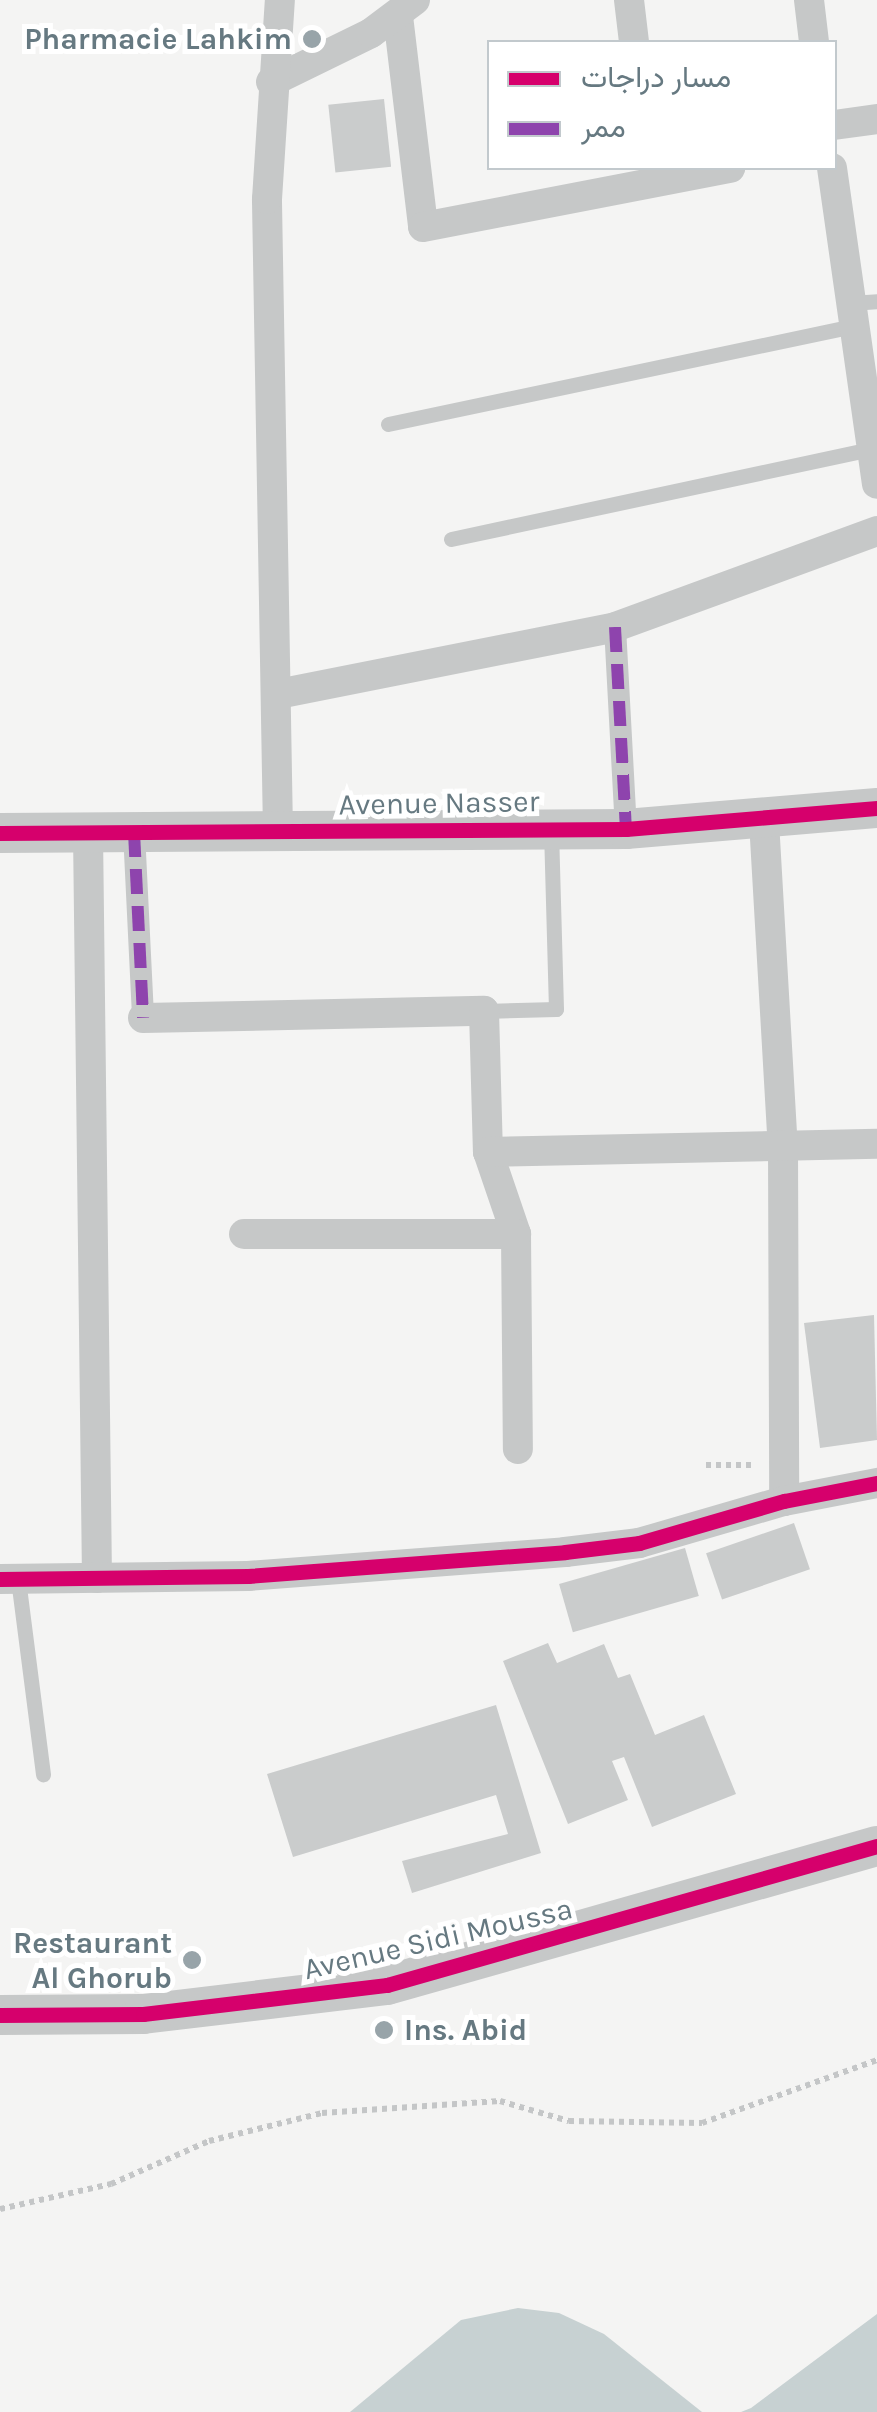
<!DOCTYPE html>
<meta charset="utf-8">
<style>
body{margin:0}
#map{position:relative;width:877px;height:2412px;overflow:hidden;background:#f4f4f3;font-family:Karla,Vazirmatn,sans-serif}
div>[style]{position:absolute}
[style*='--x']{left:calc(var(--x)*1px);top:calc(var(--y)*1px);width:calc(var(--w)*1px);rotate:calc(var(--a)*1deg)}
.water>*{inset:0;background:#c7d1d2}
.building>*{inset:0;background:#cacccc;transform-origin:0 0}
.path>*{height:6px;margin-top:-3px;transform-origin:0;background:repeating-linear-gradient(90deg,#c4c6c7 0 5px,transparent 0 10px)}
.service>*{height:15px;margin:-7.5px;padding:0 7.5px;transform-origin:7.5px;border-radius:7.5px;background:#c6c8c8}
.pedestrian>*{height:22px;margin:-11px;padding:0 11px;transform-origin:11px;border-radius:11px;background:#c6c8c8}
.minor>*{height:30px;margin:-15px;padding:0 15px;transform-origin:15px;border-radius:15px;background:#c6c8c8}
.tertiary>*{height:40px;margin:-20px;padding:0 20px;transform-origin:20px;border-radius:20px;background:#c6c8c8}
.quiet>*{height:12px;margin-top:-6px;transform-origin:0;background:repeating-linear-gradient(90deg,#8e44ad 0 25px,transparent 0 37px)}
.cycleway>*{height:15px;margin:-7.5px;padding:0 7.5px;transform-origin:7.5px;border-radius:7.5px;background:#d6006c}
.dots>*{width:28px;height:28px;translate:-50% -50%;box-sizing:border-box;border:5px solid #fff;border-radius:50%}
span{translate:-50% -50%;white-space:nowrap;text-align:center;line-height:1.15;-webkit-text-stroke:10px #fff;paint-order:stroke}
.poi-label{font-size:30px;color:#667981;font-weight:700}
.right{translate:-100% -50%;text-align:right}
.left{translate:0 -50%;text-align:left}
.street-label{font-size:30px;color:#667981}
.legend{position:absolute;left:487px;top:40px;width:350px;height:130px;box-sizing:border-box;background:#fff;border:2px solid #c2c9cd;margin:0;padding:12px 18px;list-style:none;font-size:30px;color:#667981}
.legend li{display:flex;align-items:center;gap:20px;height:50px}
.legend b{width:50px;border:2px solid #c2c9cd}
</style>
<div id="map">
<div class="water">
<div style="clip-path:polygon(518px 2308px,559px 2313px,604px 2334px,702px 2412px,350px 2412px,461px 2320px)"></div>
<div style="clip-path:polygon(877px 2314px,877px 2412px,741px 2412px,751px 2408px)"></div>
</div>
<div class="building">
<div style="left:384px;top:99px;width:68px;height:56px;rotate:84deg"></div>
<div style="clip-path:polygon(874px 1315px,877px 1440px,820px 1448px,804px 1323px)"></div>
<div style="left:794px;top:1523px;width:49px;height:93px;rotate:71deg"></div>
<div style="left:685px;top:1548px;width:50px;height:131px;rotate:74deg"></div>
<div style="clip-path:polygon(548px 1643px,557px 1663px,604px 1644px,618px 1678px,630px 1674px,655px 1735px,704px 1715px,736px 1794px,652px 1827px,624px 1757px,612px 1761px,628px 1800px,568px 1824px,503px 1661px)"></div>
<div style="clip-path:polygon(496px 1705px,541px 1853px,412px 1893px,402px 1861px,508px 1834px,496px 1795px,293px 1857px,267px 1774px)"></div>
</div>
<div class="path">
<div style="--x:706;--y:1465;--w:45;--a:0"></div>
<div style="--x:0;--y:2209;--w:114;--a:-12.7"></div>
<div style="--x:111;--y:2184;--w:107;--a:-23.7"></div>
<div style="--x:209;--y:2141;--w:116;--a:-13.9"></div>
<div style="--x:322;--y:2113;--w:178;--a:-3.9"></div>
<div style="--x:500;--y:2101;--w:72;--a:16.2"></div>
<div style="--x:569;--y:2121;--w:133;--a:0.9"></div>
<div style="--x:702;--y:2123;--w:186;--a:-19.8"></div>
</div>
<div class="service">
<div style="--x:851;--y:303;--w:26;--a:-4"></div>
<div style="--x:388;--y:424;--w:476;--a:-11.9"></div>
<div style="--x:451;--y:539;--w:431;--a:-12.1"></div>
<div style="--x:484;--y:1011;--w:72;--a:-1.6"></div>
<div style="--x:556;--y:1009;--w:179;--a:-91.6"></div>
<div style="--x:18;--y:1579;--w:197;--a:82.7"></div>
</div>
<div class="pedestrian">
<div style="--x:615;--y:627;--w:202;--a:86.9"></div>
<div style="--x:134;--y:832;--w:186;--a:87.2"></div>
</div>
<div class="minor">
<div style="--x:629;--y:0;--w:42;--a:83.2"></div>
<div style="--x:809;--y:0;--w:42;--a:83.2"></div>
<div style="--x:398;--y:16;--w:212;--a:83.2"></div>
<div style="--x:423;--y:227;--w:313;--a:-10.9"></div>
<div style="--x:271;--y:82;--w:111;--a:-26.1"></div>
<div style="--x:371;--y:33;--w:55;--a:-36.9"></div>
<div style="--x:834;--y:125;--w:43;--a:-7.9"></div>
<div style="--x:832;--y:168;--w:319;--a:81.9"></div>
<div style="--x:278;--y:694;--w:344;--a:-11.2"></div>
<div style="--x:615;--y:627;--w:279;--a:-20.1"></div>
<div style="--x:764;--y:821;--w:329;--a:86.7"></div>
<div style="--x:783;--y:1149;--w:352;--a:89.8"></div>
<div style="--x:88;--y:832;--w:746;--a:89.31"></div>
<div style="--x:278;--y:832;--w:633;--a:-91"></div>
<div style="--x:267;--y:199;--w:199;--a:-86.3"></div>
<div style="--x:143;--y:1018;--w:341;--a:-1.2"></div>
<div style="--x:484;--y:1011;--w:141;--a:88.4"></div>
<div style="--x:488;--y:1152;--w:87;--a:71.1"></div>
<div style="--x:516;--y:1234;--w:215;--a:89.5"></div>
<div style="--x:488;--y:1152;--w:389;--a:-1.2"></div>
<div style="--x:244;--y:1234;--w:272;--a:0"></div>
<div style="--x:0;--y:1579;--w:248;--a:-0.7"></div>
<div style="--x:248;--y:1576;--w:318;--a:-4.3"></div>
<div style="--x:565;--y:1552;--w:75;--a:-6.9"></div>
<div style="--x:639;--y:1543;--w:151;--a:-16.2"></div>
<div style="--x:784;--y:1501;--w:95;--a:-11"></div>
</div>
<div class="tertiary">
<div style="--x:0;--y:833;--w:626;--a:-0.37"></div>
<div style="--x:626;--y:829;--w:252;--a:-4.8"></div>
<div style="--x:0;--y:2015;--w:143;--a:-0.4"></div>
<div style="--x:143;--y:2014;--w:246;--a:-6.8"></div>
<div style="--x:387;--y:1985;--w:509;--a:-15.84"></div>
</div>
<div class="quiet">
<div style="--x:615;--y:627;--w:202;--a:86.9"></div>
<div style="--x:134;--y:832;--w:186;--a:87.2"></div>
</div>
<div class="cycleway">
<div style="--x:0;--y:833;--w:626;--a:-0.37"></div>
<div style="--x:626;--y:829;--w:252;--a:-4.8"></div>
<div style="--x:0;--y:1579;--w:248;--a:-0.7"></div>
<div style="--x:248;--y:1576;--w:318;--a:-4.3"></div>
<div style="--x:565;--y:1552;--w:75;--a:-6.9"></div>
<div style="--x:639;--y:1543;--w:151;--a:-16.2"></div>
<div style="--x:784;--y:1501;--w:95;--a:-11"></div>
<div style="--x:0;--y:2015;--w:143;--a:-0.4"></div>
<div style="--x:143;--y:2014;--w:246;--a:-6.8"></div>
<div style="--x:387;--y:1985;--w:509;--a:-15.84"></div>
</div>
<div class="dots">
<div style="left:312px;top:39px;background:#98a4a9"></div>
<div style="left:192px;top:1960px;background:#98a4a9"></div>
<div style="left:384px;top:2030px;background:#98a4a9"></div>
</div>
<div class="poi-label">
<span class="right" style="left:292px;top:39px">Pharmacie Lahkim</span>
<span class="right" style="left:172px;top:1960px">Restaurant<br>Al Ghorub</span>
<span class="left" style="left:404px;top:2030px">Ins. Abid</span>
</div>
<div class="street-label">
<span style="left:439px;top:803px;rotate:-1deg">Avenue Nasser</span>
<span style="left:438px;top:1939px;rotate:-13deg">Avenue Sidi Moussa</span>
</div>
<ul class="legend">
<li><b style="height:12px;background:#d6006c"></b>مسار دراجات</li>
<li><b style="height:12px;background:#8e44ad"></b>ممر</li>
</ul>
</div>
